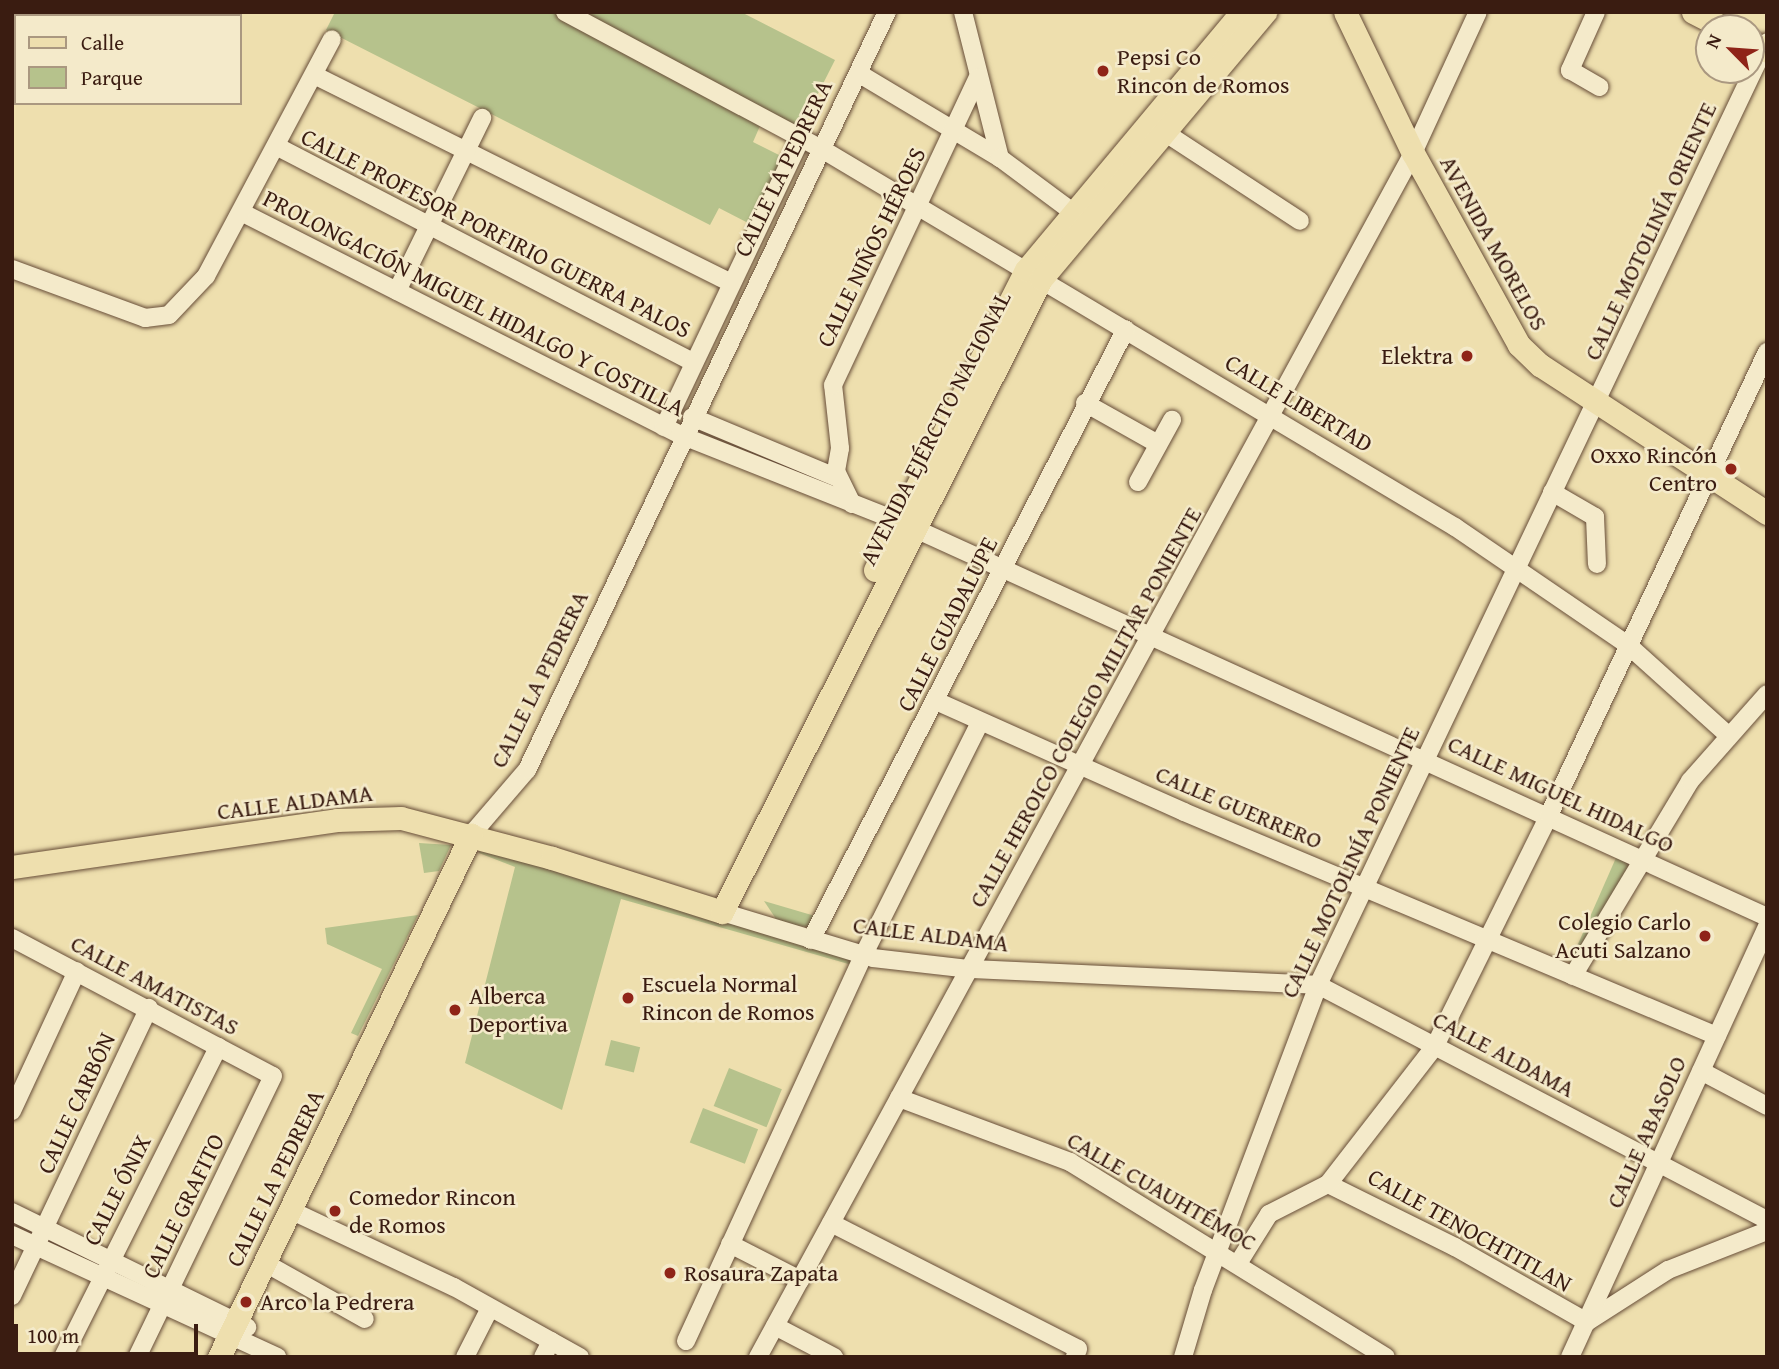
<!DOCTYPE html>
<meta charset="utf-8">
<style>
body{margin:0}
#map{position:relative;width:1779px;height:1369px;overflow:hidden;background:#eedfae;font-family:"Gentium Book Plus",serif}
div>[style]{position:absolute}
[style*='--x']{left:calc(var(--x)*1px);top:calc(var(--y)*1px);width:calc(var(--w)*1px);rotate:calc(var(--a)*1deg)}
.green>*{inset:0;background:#b6c28c;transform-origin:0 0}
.roads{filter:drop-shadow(0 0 2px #674d38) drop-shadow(0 0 2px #674d38)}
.minor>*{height:18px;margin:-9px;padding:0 9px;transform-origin:9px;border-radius:9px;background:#f4eaca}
.major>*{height:23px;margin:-11.5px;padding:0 11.5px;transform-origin:11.5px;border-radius:11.5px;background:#eedfae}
.dots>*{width:19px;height:19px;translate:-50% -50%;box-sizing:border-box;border:4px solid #f4eaca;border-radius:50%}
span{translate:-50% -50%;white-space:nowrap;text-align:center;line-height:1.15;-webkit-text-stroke:5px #f4eaca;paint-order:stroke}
.poi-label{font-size:24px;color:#3a1c11}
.left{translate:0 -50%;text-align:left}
.right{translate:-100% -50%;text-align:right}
.street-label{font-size:24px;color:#3a1c11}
.frame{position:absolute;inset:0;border:14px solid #3a1c11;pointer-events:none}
.legend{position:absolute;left:14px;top:14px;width:228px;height:91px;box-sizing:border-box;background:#f4eaca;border:2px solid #aa9880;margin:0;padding:9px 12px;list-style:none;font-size:21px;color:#3a1c11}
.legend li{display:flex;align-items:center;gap:14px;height:35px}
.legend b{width:35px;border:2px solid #aa9880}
.north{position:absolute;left:1695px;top:14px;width:70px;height:70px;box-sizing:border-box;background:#f4eaca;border:2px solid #aa9880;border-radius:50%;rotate:295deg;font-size:19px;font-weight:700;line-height:28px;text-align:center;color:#3a1c11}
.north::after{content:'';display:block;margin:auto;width:24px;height:32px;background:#8f2418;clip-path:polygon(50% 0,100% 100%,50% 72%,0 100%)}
.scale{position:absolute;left:14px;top:1324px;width:184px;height:32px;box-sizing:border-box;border:4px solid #3a1c11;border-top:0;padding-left:9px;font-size:21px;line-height:24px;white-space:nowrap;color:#3a1c11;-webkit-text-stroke:5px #f4eaca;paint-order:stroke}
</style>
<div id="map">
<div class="green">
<div style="clip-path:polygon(335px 12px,741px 12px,835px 60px,793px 143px,760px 126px,753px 142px,785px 158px,752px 225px,719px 208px,710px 225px,326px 30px)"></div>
<div style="clip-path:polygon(419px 843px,451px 845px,439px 871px,424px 873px)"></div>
<div style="clip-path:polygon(482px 843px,856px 957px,852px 965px,621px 899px,562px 1110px,465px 1063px,515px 867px,479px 853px)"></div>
<div style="clip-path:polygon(1619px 851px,1633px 858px,1573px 972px,1567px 969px)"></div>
<div style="clip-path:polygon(764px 901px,815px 916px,810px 927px,780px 925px)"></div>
<div style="clip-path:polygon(418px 915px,358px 1036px,351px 1033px,382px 969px,327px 944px,325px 928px)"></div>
<div style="left:611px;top:1040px;width:30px;height:26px;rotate:14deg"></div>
<div style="left:729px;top:1068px;width:57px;height:41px;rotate:22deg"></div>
<div style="left:703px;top:1108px;width:59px;height:37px;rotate:21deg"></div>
</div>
<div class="roads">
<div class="minor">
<div style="--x:565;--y:12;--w:289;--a:28.1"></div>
<div style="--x:820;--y:148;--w:740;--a:30.83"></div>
<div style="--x:1455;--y:527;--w:209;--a:34.3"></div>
<div style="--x:1628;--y:645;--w:135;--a:42"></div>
<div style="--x:963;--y:12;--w:151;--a:75.8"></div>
<div style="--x:1596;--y:12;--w:64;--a:114.1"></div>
<div style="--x:1570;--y:70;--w:34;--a:30"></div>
<div style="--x:858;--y:73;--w:165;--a:30.9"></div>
<div style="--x:1000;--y:158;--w:92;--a:36.6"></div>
<div style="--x:314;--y:75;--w:466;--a:26.5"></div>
<div style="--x:1155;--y:126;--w:173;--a:33.2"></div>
<div style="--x:276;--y:146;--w:470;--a:27.4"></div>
<div style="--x:243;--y:213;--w:493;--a:26.9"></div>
<div style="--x:683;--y:436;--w:231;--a:21.6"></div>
<div style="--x:898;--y:521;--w:955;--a:24.5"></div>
<div style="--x:12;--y:269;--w:142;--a:20.2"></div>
<div style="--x:145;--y:318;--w:24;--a:-7"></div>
<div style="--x:169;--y:315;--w:54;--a:-46.5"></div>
<div style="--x:206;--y:276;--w:268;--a:-62"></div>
<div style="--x:397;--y:291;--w:193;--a:-63.8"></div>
<div style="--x:1085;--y:403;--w:84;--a:29.3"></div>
<div style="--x:692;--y:417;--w:158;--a:22.7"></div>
<div style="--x:664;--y:427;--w:319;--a:-64.6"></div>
<div style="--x:1138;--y:482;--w:71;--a:-61.3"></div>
<div style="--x:1552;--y:492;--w:50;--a:30.2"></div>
<div style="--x:1595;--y:517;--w:47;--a:87.6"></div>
<div style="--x:852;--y:504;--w:37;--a:-116"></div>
<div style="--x:836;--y:471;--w:23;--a:-80"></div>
<div style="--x:840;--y:448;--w:63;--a:-96.3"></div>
<div style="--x:833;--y:385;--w:340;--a:-64.8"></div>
<div style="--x:936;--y:701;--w:272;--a:24.1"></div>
<div style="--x:1184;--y:812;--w:578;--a:22.8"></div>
<div style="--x:471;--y:835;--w:86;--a:-49.3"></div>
<div style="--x:527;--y:770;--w:839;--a:-64.6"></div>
<div style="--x:722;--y:912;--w:158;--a:16.9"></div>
<div style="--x:873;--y:958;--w:98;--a:6.5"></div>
<div style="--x:970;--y:969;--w:348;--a:2.6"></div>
<div style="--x:1318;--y:985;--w:507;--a:27.63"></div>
<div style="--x:12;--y:938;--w:295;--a:27.9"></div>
<div style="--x:273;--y:1076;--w:312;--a:115.8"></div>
<div style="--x:811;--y:940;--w:687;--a:-62.73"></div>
<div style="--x:1573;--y:976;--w:227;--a:-59"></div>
<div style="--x:1690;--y:781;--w:116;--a:-48.5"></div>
<div style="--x:1701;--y:1071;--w:75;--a:27.9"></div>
<div style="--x:899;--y:1098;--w:183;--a:20.5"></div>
<div style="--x:1070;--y:1162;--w:371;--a:31.7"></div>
<div style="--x:12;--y:1111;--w:154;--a:-65.1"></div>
<div style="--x:1328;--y:1184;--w:142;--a:26.4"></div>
<div style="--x:1455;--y:1247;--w:152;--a:29.6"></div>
<div style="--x:1587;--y:1322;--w:96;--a:-32.7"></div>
<div style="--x:1668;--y:1270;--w:106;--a:-21.5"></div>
<div style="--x:290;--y:1210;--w:181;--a:25.2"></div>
<div style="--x:454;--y:1287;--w:144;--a:29.1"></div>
<div style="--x:12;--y:1212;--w:262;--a:26.1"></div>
<div style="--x:831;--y:1223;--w:277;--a:27"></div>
<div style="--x:1078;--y:1349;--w:9;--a:111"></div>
<div style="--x:12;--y:1235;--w:292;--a:24.7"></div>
<div style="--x:730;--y:1244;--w:79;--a:27.2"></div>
<div style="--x:1239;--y:1262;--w:57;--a:-58"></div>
<div style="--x:1269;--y:1214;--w:66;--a:-27"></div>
<div style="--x:1328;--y:1184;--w:175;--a:-52.2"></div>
<div style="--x:1435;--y:1046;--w:258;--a:-63.7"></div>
<div style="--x:1549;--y:815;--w:512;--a:-64.79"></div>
<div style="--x:274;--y:1268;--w:104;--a:29.3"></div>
<div style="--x:12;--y:1296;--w:319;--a:-64.6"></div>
<div style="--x:775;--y:1326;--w:67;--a:27.7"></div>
<div style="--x:686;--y:1341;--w:424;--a:-65.3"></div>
<div style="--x:863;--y:956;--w:262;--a:-63.4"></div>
<div style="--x:63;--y:1357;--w:347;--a:-63.4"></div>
<div style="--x:465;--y:1357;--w:55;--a:-63"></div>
<div style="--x:543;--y:1357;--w:18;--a:-63"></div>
<div style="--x:758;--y:1357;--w:1371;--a:-61.45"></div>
<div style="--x:1413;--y:153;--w:155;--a:-65.3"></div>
<div style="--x:1183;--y:1357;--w:70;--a:-73.4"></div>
<div style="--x:1203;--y:1290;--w:326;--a:-69.3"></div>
<div style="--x:1318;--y:985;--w:1044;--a:-64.54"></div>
<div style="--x:1570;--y:1357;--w:473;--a:-65.4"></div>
</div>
<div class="major">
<div style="--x:1345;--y:12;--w:157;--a:64.3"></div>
<div style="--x:1413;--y:153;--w:219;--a:61.1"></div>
<div style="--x:1519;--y:345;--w:29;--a:44"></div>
<div style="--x:1540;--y:365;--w:271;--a:33.1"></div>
<div style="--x:1693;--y:12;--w:35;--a:27"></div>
<div style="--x:1751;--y:42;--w:18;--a:29"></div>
<div style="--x:875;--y:570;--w:336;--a:-63.3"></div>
<div style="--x:1026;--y:270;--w:336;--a:-50.1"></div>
<div style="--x:12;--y:867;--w:328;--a:-8.2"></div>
<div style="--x:337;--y:820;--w:64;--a:-1.8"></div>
<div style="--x:401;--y:818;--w:156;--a:14.8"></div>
<div style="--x:552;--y:858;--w:178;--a:17.6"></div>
<div style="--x:722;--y:912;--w:709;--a:-63.25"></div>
<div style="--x:1041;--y:279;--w:349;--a:-50"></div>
<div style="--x:219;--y:1357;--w:580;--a:-64.23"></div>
</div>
</div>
<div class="dots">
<div style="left:1103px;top:71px;background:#8f2418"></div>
<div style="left:1467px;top:356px;background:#8f2418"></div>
<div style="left:1731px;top:469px;background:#8f2418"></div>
<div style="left:1705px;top:936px;background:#8f2418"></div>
<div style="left:628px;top:998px;background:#8f2418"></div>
<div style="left:455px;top:1010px;background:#8f2418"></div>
<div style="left:335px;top:1211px;background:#8f2418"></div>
<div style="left:670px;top:1273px;background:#8f2418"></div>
<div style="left:246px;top:1302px;background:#8f2418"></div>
</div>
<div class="poi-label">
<span class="left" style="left:1117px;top:71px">Pepsi Co<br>Rincon de Romos</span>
<span class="right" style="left:1453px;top:356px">Elektra</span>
<span class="right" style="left:1717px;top:469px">Oxxo Rincón<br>Centro</span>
<span class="right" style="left:1691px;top:936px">Colegio Carlo<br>Acuti Salzano</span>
<span class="left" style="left:642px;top:998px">Escuela Normal<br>Rincon de Romos</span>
<span class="left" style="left:469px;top:1010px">Alberca<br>Deportiva</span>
<span class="left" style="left:349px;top:1211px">Comedor Rincon<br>de Romos</span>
<span class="left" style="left:684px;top:1273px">Rosaura Zapata</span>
<span class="left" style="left:260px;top:1302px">Arco la Pedrera</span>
</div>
<div class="street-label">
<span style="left:783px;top:168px;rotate:-64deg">CALLE LA PEDRERA</span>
<span style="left:1650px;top:231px;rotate:-65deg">CALLE MOTOLINÍA ORIENTE</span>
<span style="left:496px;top:233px;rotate:27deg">CALLE PROFESOR PORFIRIO GUERRA PALOS</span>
<span style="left:1494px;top:243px;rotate:61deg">AVENIDA MORELOS</span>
<span style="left:871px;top:247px;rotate:-64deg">CALLE NIÑOS HÉROES</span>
<span style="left:474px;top:303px;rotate:27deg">PROLONGACIÓN MIGUEL HIDALGO Y COSTILLA</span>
<span style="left:1299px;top:403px;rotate:31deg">CALLE LIBERTAD</span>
<span style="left:935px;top:428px;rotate:-63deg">AVENIDA EJÉRCITO NACIONAL</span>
<span style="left:947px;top:624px;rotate:-63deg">CALLE GUADALUPE</span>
<span style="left:539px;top:679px;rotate:-64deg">CALLE LA PEDRERA</span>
<span style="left:1085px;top:707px;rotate:-61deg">CALLE HEROICO COLEGIO MILITAR PONIENTE</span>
<span style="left:1561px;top:794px;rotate:25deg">CALLE MIGUEL HIDALGO</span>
<span style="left:295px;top:802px;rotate:-7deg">CALLE ALDAMA</span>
<span style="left:1239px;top:807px;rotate:23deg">CALLE GUERRERO</span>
<span style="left:1350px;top:862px;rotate:-65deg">CALLE MOTOLINÍA PONIENTE</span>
<span style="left:931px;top:934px;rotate:7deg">CALLE ALDAMA</span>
<span style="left:155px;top:985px;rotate:28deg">CALLE AMATISTAS</span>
<span style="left:1504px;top:1054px;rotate:28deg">CALLE ALDAMA</span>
<span style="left:76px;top:1103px;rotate:-65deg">CALLE CARBÓN</span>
<span style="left:1646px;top:1132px;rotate:-66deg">CALLE ABASOLO</span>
<span style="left:275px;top:1178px;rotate:-64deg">CALLE LA PEDRERA</span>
<span style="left:117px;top:1190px;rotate:-63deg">CALLE ÓNIX</span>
<span style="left:1162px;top:1191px;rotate:30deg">CALLE CUAUHTÉMOC</span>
<span style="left:183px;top:1206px;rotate:-64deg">CALLE GRAFITO</span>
<span style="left:1470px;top:1230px;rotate:29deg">CALLE TENOCHTITLAN</span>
</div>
<div class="frame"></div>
<ul class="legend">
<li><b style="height:9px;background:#eedfae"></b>Calle</li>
<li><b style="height:19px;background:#b6c28c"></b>Parque</li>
</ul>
<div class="north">N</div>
<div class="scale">100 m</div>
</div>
